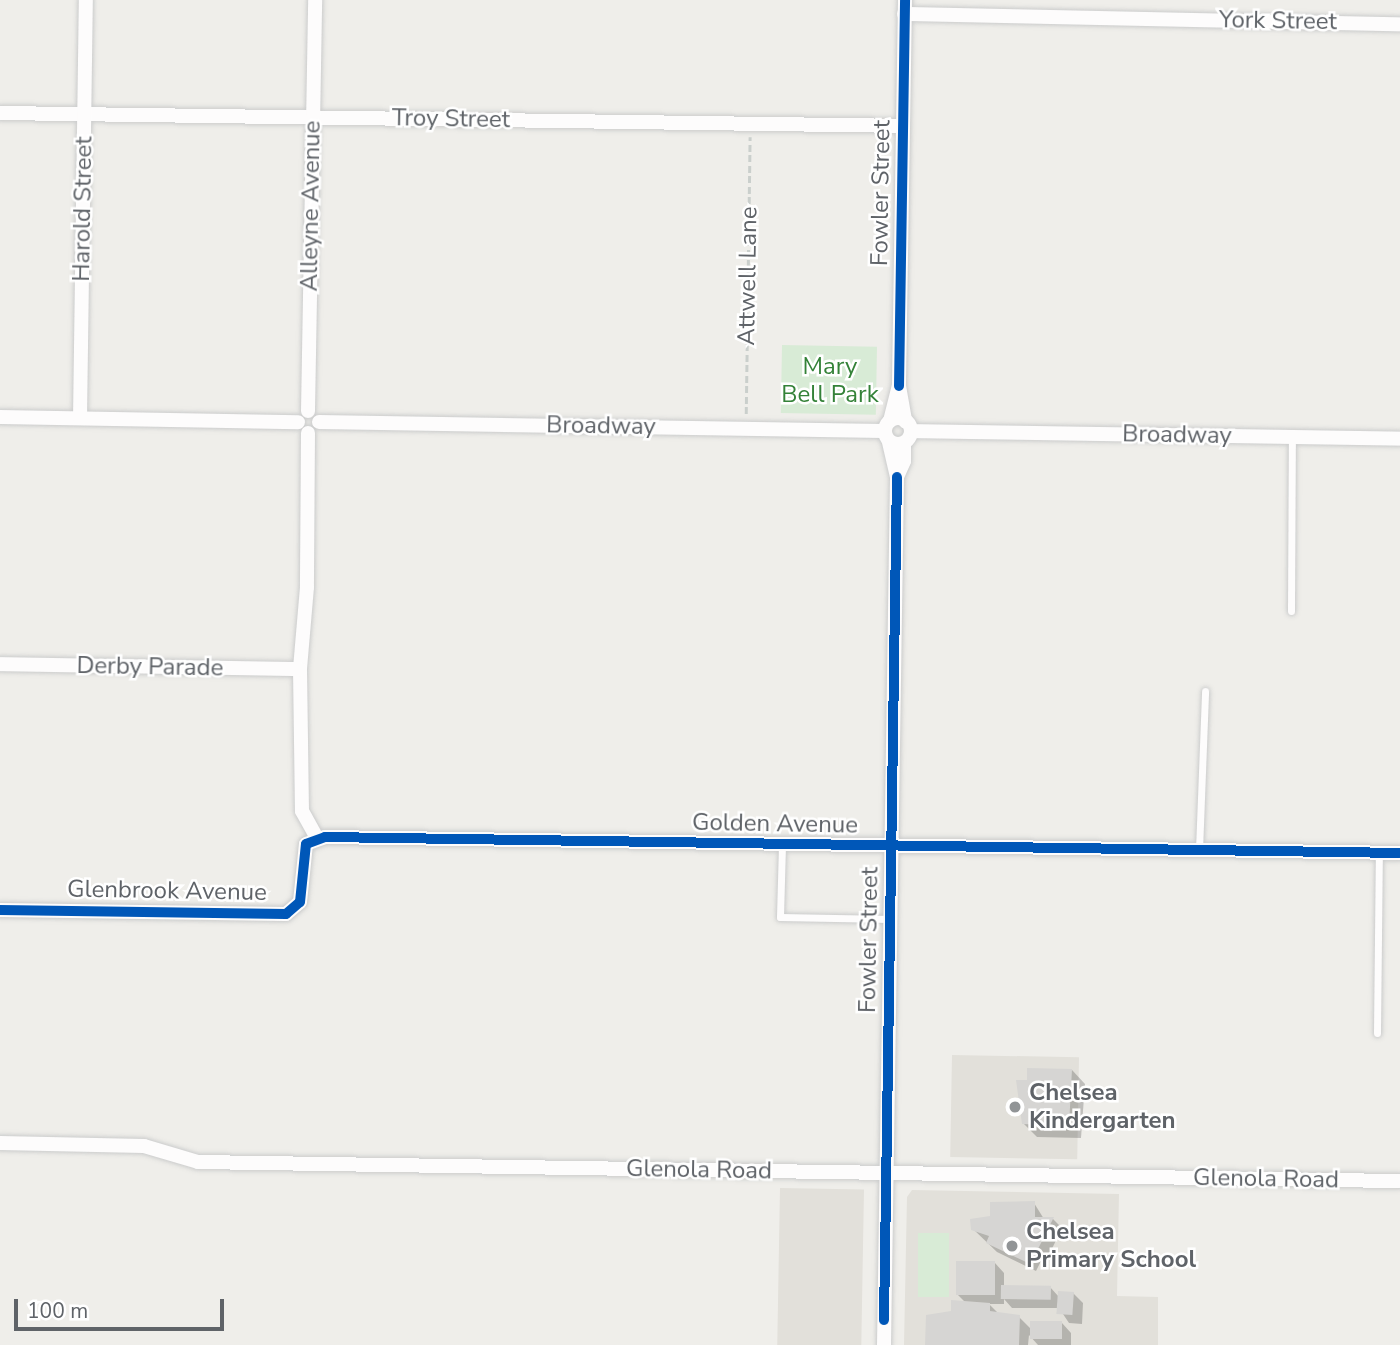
<!DOCTYPE html>
<style>
body{margin:0}
#map{position:relative;width:1400px;height:1345px;overflow:hidden;background:#efeeea;font-family:"Nunito Sans",sans-serif}
div>[style]{position:absolute}
[style*='--x']{left:calc(var(--x)*1px);top:calc(var(--y)*1px);width:calc(var(--w)*1px);rotate:calc(var(--a)*1deg)}
.education>*{inset:0;background:#e2e0da;transform-origin:0 0}
.green>*{inset:0;background:#d8ebd6;transform-origin:0 0}
.shadow>*{inset:0;background:#0003}
.building>*{inset:0;background:#d6d5d3;transform-origin:0 0}
.path>*{height:2.5px;margin-top:-1.25px;transform-origin:0;background:repeating-linear-gradient(90deg,#cacfcc 0 7px,transparent 0 10.5px)}
.roads{filter:drop-shadow(0 0 2px #cbcccc) drop-shadow(0 0 2px #cbcccc)}
.lane>*{height:7px;margin:-3.5px;padding:0 3.5px;transform-origin:3.5px;border-radius:3.5px;background:#fdfcfc}
.street>*{height:14px;margin:-7px;padding:0 7px;transform-origin:7px;border-radius:7px;background:#fdfcfc}
.street>.ring{margin:-7px;padding:0;box-sizing:content-box;background:none;border:14px solid #fdfcfc;border-radius:50%}
.cycleway>*{height:10px;margin:-5px;padding:0 5px;transform-origin:5px;border-radius:5px;background:#0057b8}
.dots>*{width:19px;height:19px;translate:-50% -50%;box-sizing:border-box;border:4px solid #fff;border-radius:50%}
span{translate:-50% -50%;white-space:nowrap;text-align:center;line-height:1.15;-webkit-text-stroke:5px #fff;paint-order:stroke}
.street-label{font-size:24px;color:#5f6368}
.park-label{font-size:24px;color:#348238}
.poi-label{font-size:24px;color:#5f6368;font-weight:700}
.left{translate:0 -50%;text-align:left}
.scale{position:absolute;left:14px;top:1299px;width:210px;height:32px;box-sizing:border-box;border:4px solid #5f6368;border-top:0;padding-left:9px;font-size:21px;line-height:24px;white-space:nowrap;color:#5f6368;-webkit-text-stroke:5px #fff;paint-order:stroke}
</style>
<div id="map">
<div class="education">
<div style="left:952px;top:1055px;width:127px;height:102px;rotate:1deg"></div>
<div style="left:780px;top:1188px;width:84px;height:157px;rotate:1deg"></div>
<div style="clip-path:polygon(912px 1190px,1119px 1194px,1117px 1296px,1158px 1297px,1158px 1345px,904px 1345px,907px 1197px)"></div>
</div>
<div class="green">
<div style="left:782px;top:345px;width:95px;height:68px;rotate:1deg"></div>
<div style="left:918px;top:1233px;width:31px;height:64px"></div>
</div>
<div class="shadow">
<div style="clip-path:polygon(1072px 1070px,1085px 1084px,1081px 1138px,1037px 1137px,1024px 1124px)"></div>
<div style="clip-path:polygon(1034px 1203px,1044px 1219px,1053px 1219px,1062px 1228px,1047px 1259px,1043px 1257px,1036px 1271px,997px 1252px,973px 1229px)"></div>
<div style="clip-path:polygon(995px 1263px,1004px 1273px,1004px 1287px,1050px 1287px,1059px 1297px,1073px 1293px,1083px 1303px,1082px 1324px,1069px 1323px,1059px 1308px,1012px 1308px,1004px 1299px,1004px 1304px,989px 1304px,999px 1314px,1019px 1317px,1031px 1329px,1062px 1323px,1071px 1333px,1071px 1345px,1038px 1345px,1029px 1335px,1028px 1345px,927px 1345px,952px 1312px,966px 1303px,957px 1294px)"></div>
</div>
<div class="building">
<div style="clip-path:polygon(1027px 1068px,1072px 1069px,1069px 1126px,1022px 1124px,1016px 1080px,1027px 1080px)"></div>
<div style="clip-path:polygon(1035px 1201px,1035px 1217px,1054px 1217px,1037px 1251px,1033px 1249px,1026px 1262px,986px 1243px,989px 1236px,971px 1230px,970px 1219px,990px 1216px,990px 1202px)"></div>
<div style="left:956px;top:1261px;width:39px;height:34px"></div>
<div style="left:1001px;top:1285px;width:50px;height:14px;rotate:1deg"></div>
<div style="left:1058px;top:1291px;width:16px;height:23px;rotate:4deg"></div>
<div style="clip-path:polygon(951px 1300px,990px 1303px,990px 1311px,1020px 1315px,1019px 1345px,925px 1345px,926px 1315px,951px 1311px)"></div>
<div style="left:1030px;top:1321px;width:32px;height:18px"></div>
</div>
<div class="path">
<div style="--x:746;--y:414;--w:277;--a:-89.2"></div>
</div>
<div class="roads">
<div class="lane">
<div style="--x:1291;--y:611;--w:173;--a:-89.7"></div>
<div style="--x:782;--y:845;--w:72;--a:91.6"></div>
<div style="--x:780;--y:917;--w:110;--a:1"></div>
<div style="--x:1199;--y:850;--w:159;--a:-87.8"></div>
<div style="--x:1377;--y:1033;--w:180;--a:-89.4"></div>
</div>
<div class="street">
<div style="--x:905;--y:0;--w:386;--a:90.9"></div>
<div style="--x:899;--y:386;--w:36;--a:80"></div>
<div style="--x:904;--y:14;--w:496;--a:1.2"></div>
<div style="--x:0;--y:113;--w:903;--a:0.82"></div>
<div style="--x:308;--y:411;--w:411;--a:-89"></div>
<div style="--x:0;--y:417;--w:298;--a:1"></div>
<div class="ring" style="left:885px;top:418px;width:12px;height:12px"></div>
<div style="--x:80;--y:418;--w:418;--a:-89.2"></div>
<div style="--x:890;--y:421;--w:36;--a:-76"></div>
<div style="--x:319;--y:422;--w:564;--a:0.91"></div>
<div style="--x:913;--y:431;--w:487;--a:0.9"></div>
<div style="--x:308;--y:433;--w:154;--a:90.4"></div>
<div style="--x:307;--y:587;--w:82;--a:94.9"></div>
<div style="--x:300;--y:669;--w:142;--a:89.2"></div>
<div style="--x:302;--y:811;--w:31;--a:61"></div>
<div style="--x:897;--y:477;--w:17;--a:-66"></div>
<div style="--x:904;--y:461;--w:18;--a:-90"></div>
<div style="--x:0;--y:664;--w:300;--a:1"></div>
<div style="--x:0;--y:910;--w:286;--a:0.8"></div>
<div style="--x:286;--y:914;--w:18;--a:-41"></div>
<div style="--x:300;--y:902;--w:58;--a:-84.1"></div>
<div style="--x:306;--y:844;--w:20;--a:-20"></div>
<div style="--x:325;--y:837;--w:1075;--a:0.85"></div>
<div style="--x:0;--y:1143;--w:144;--a:1.2"></div>
<div style="--x:144;--y:1146;--w:56;--a:16.5"></div>
<div style="--x:198;--y:1162;--w:1202;--a:0.91"></div>
<div style="--x:884;--y:1345;--w:868;--a:-89.14"></div>
<div style="--x:897;--y:477;--w:37;--a:-103"></div>
</div>
</div>
<div class="cycleway">
<div style="--x:899;--y:386;--w:386;--a:-89.1"></div>
<div style="--x:0;--y:910;--w:286;--a:0.8"></div>
<div style="--x:286;--y:914;--w:18;--a:-41"></div>
<div style="--x:300;--y:902;--w:58;--a:-84.1"></div>
<div style="--x:306;--y:844;--w:20;--a:-20"></div>
<div style="--x:325;--y:837;--w:1075;--a:0.85"></div>
<div style="--x:884;--y:1320;--w:843;--a:-89.12"></div>
</div>
<div class="dots">
<div style="left:1015px;top:1107px;background:#919496"></div>
<div style="left:1012px;top:1246px;background:#919496"></div>
</div>
<div class="street-label">
<span style="left:1278px;top:21px;rotate:1deg">York Street</span>
<span style="left:451px;top:119px;rotate:1deg">Troy Street</span>
<span style="left:881px;top:193px;rotate:-89deg">Fowler Street</span>
<span style="left:311px;top:206px;rotate:-89deg">Alleyne Avenue</span>
<span style="left:83px;top:209px;rotate:-89deg">Harold Street</span>
<span style="left:748px;top:276px;rotate:-89deg">Attwell Lane</span>
<span style="left:601px;top:426px;rotate:1deg">Broadway</span>
<span style="left:1177px;top:435px;rotate:1deg">Broadway</span>
<span style="left:150px;top:667px;rotate:1deg">Derby Parade</span>
<span style="left:775px;top:824px;rotate:1deg">Golden Avenue</span>
<span style="left:167px;top:891px;rotate:1deg">Glenbrook Avenue</span>
<span style="left:869px;top:940px;rotate:-89deg">Fowler Street</span>
<span style="left:699px;top:1170px;rotate:1deg">Glenola Road</span>
<span style="left:1266px;top:1179px;rotate:1deg">Glenola Road</span>
</div>
<div class="park-label">
<span style="left:830px;top:381px">Mary<br>Bell Park</span>
</div>
<div class="poi-label">
<span class="left" style="left:1029px;top:1107px">Chelsea<br>Kindergarten</span>
<span class="left" style="left:1026px;top:1246px">Chelsea<br>Primary School</span>
</div>
<div class="scale">100 m</div>
</div>
